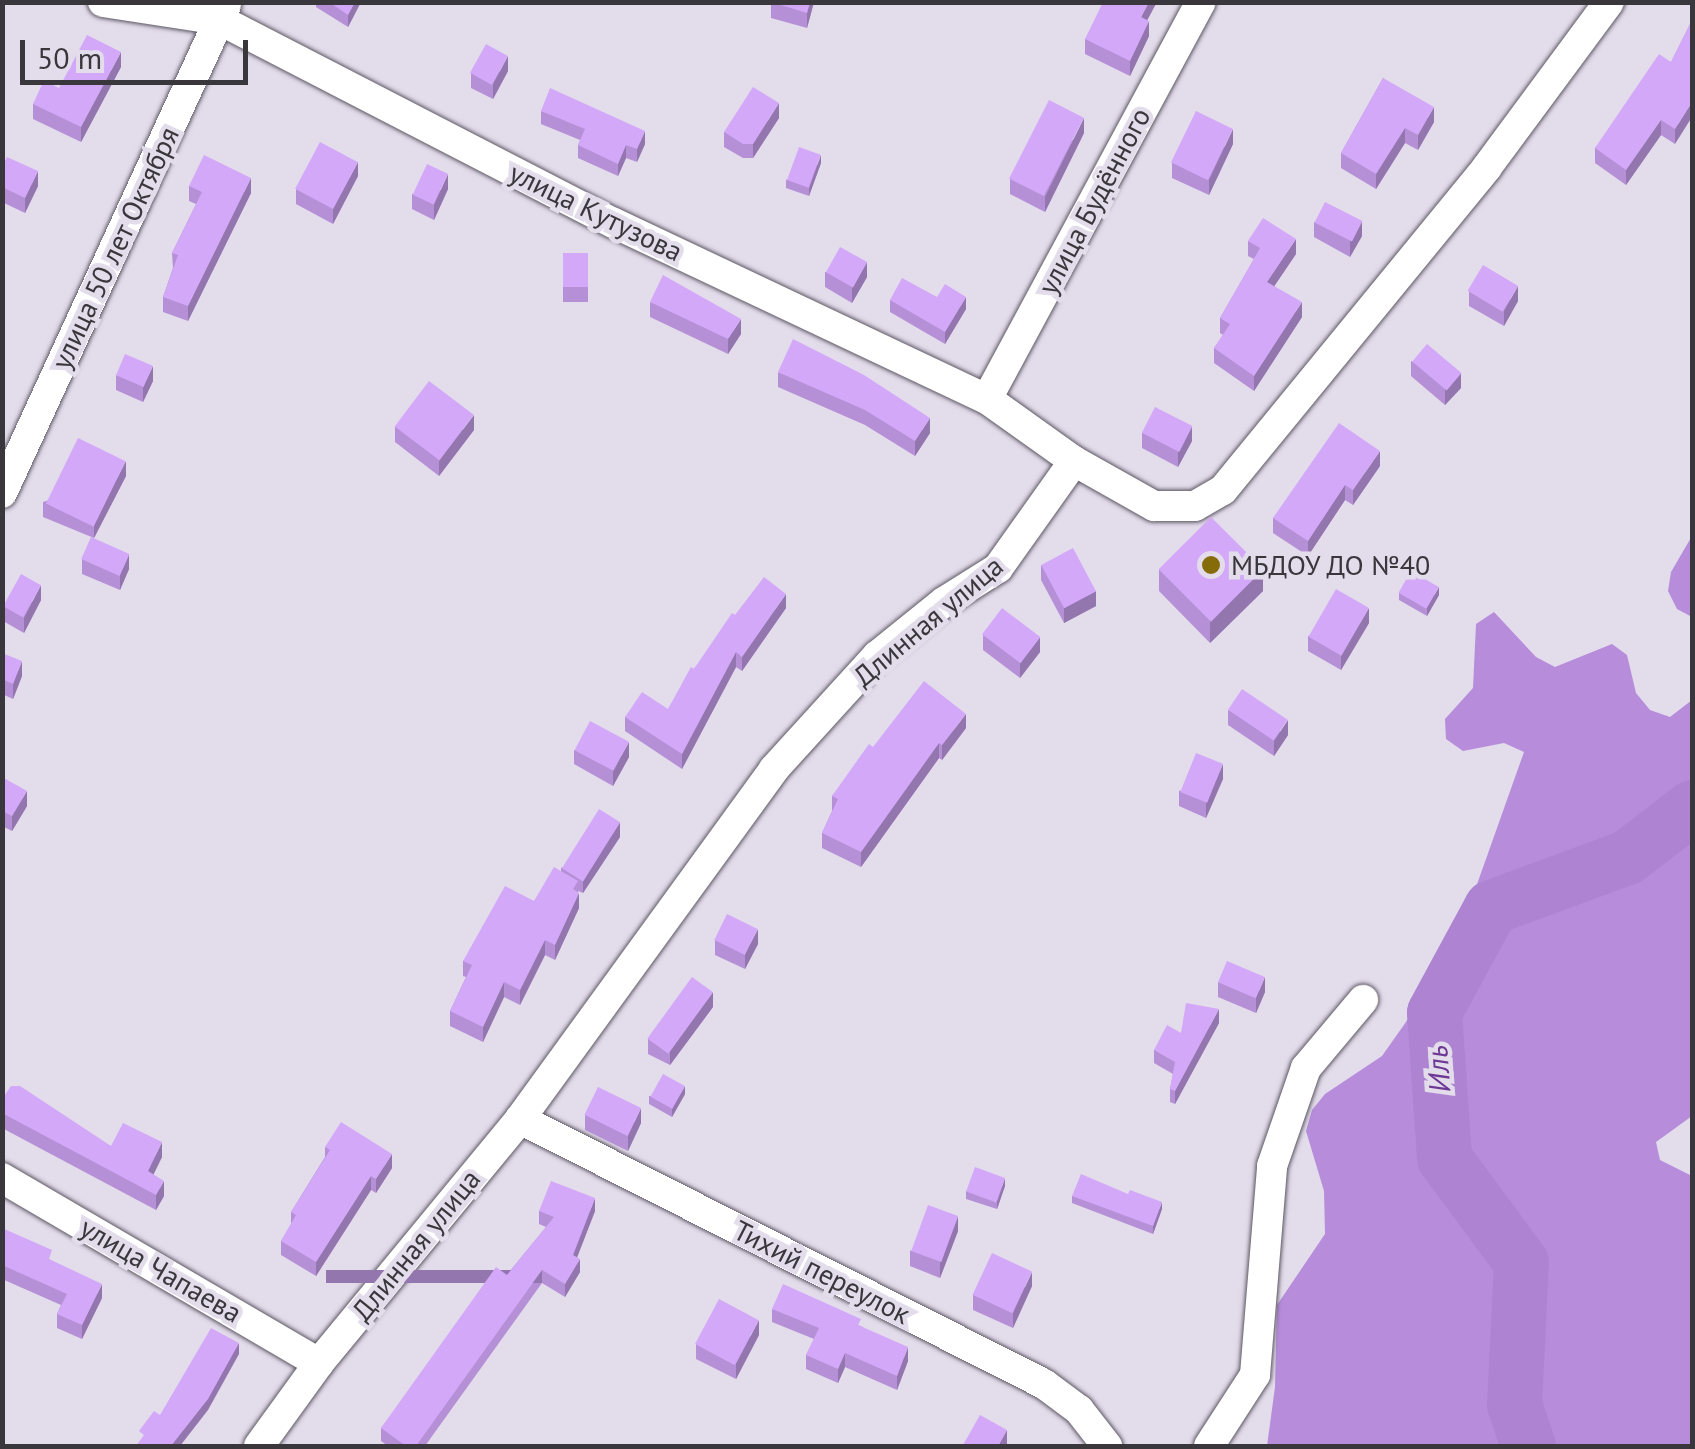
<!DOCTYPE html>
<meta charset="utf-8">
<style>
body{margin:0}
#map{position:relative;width:1695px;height:1449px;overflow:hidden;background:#e3dceb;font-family:"PT Sans",sans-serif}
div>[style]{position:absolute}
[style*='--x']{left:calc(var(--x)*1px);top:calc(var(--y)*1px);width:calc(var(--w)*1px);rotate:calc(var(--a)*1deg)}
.forest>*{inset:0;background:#b68cdb}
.river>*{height:55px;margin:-27.5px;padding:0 27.5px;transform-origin:27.5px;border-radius:27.5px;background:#ae84d2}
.roads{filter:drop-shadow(0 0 2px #5d5763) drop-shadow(0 0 2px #5d5763)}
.minor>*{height:30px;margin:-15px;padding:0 15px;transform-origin:15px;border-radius:15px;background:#fff}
.wall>*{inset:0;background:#b590d6;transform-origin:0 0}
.shaded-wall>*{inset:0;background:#9476ae;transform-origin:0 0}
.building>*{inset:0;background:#d3a8f9;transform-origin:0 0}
.dots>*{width:28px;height:28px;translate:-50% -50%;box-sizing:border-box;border:5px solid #e3dceb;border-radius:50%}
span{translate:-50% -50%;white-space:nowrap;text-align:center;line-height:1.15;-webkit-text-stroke:9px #e3dceb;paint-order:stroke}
.street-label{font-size:28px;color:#39373c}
.poi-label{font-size:28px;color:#39373c}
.left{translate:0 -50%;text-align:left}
.water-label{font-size:30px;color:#6e3895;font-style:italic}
.frame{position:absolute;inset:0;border:5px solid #39373c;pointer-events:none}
.scale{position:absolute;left:20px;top:40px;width:228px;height:45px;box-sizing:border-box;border:5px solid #39373c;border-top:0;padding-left:12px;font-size:30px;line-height:35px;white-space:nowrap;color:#39373c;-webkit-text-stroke:8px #e3dceb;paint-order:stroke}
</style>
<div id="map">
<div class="forest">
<div style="clip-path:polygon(1692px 536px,1692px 617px,1677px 609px,1668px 591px,1671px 572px)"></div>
<div style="clip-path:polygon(1494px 612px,1536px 657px,1555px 667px,1612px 644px,1627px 655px,1636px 693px,1650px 710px,1670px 717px,1692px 700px,1692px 1116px,1656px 1142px,1660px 1160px,1692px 1176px,1692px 1446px,1267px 1446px,1275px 1387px,1277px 1305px,1325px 1234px,1324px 1191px,1306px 1131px,1312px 1110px,1325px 1094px,1382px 1056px,1406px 1022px,1470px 904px,1524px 752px,1504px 743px,1463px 751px,1446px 739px,1445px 719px,1473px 688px,1476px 624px)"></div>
</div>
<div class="river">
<div style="--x:1528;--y:1446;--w:44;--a:-108.4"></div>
<div style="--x:1514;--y:1404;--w:142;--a:-87.2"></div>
<div style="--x:1521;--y:1262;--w:129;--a:-126.5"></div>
<div style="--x:1444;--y:1158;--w:146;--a:-93.9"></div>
<div style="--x:1434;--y:1012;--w:119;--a:-61.5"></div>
<div style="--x:1491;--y:907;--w:145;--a:-20.2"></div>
<div style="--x:1627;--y:857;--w:82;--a:-37.6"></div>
</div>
<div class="roads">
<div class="minor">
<div style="--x:103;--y:2;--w:118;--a:8.7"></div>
<div style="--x:220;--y:20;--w:443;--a:27.3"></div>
<div style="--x:614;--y:223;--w:412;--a:25.3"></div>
<div style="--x:987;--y:399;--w:107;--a:35.5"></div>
<div style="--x:1074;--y:461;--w:92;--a:29.4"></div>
<div style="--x:1154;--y:506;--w:41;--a:0"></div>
<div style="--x:1195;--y:506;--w:32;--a:-30"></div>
<div style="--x:1223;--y:490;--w:417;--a:-50.7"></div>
<div style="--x:1487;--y:167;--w:205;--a:-53.5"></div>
<div style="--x:987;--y:399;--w:451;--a:-61.7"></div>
<div style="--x:2;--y:493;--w:537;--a:-65.34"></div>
<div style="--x:520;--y:1119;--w:587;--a:26.83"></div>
<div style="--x:1044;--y:1384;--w:44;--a:36.6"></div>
<div style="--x:1079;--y:1410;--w:46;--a:52.1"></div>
<div style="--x:2;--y:1178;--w:367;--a:30.3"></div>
<div style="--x:259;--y:1446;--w:102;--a:-54.1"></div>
<div style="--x:319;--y:1363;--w:316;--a:-50.5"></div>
<div style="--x:520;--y:1119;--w:432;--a:-54"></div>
<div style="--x:774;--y:769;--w:153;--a:-47.7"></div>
<div style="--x:877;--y:656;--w:86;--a:-38.9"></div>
<div style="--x:944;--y:602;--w:64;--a:-32.2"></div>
<div style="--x:998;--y:568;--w:131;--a:-54.6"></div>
<div style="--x:1209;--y:1446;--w:85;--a:-57.1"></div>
<div style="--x:1255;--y:1375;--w:210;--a:-85.3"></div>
<div style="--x:1272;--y:1166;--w:104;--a:-70.9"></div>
<div style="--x:1306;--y:1068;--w:89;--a:-50"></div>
</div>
</div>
<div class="wall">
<div style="clip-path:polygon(316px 2px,361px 2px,348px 27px,316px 7px)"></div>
<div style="clip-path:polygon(771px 2px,814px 2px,807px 28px,771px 18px)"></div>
<div style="clip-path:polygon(1147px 20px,1149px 36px,1130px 76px,1085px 54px,1085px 39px)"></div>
<div style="clip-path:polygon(1692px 20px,1675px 144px,1661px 135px,1626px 185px,1595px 163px,1595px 148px,1671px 62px)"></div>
<div style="clip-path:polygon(121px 67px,81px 142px,33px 119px,33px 104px,59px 88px)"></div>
<div style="clip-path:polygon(508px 71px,493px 99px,471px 88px,471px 73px)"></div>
<div style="clip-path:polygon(1383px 78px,1434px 122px,1418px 150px,1405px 143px,1376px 189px,1341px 168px,1341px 153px)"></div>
<div style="clip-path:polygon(541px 111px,645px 144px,637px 162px,626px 158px,618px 176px,578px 158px,578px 145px,580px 140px,541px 124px)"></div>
<div style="clip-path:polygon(779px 118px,753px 158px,743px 158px,724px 147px,724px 132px)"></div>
<div style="clip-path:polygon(1084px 133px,1045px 212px,1010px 194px,1010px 179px)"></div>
<div style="clip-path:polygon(1233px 144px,1209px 195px,1172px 178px,1172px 163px)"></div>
<div style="clip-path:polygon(821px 163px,809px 196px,786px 188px,786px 180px)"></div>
<div style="clip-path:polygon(2px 167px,38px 186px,25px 213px,2px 202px)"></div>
<div style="clip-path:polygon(358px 176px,333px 224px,296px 204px,296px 189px)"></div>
<div style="clip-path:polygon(189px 186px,251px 193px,188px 321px,163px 312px,163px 297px,173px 268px,172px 253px,196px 204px,189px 201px)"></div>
<div style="clip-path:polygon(448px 189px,434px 220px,412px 209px,412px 194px)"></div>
<div style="clip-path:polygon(1314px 222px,1362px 236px,1350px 257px,1314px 237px)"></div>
<div style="clip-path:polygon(1248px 241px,1296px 254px,1274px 286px,1302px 317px,1254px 391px,1214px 363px,1214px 348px,1223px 335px,1220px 333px,1220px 318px,1254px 259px,1248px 256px)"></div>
<div style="left:563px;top:253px;width:25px;height:49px"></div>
<div style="clip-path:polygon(825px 272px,867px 277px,852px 303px,825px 287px)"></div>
<div style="clip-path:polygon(1469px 291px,1518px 301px,1504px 326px,1469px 306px)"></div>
<div style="clip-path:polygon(937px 297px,966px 309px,945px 344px,890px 312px,890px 300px)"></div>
<div style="clip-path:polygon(650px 302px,741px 334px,728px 354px,650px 317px)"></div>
<div style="clip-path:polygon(1411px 361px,1461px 388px,1445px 405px,1411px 376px)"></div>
<div style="clip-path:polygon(778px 372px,930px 433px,915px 456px,865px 425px,778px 387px)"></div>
<div style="clip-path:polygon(116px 375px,153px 381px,143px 402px,116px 390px)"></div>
<div style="clip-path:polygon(395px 427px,474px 430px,439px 476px,395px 442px)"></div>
<div style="clip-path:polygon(1142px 433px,1192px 441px,1178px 467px,1142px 448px)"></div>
<div style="clip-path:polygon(1380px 466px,1353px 505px,1345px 500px,1308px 556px,1273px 533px,1273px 518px)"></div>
<div style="clip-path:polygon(126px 476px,94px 538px,43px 517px,43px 502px)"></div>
<div style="clip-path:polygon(82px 559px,129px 569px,120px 590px,82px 574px)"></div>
<div style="clip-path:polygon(1041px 565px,1096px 606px,1064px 623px,1041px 580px)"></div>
<div style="clip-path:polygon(1159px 569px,1263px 591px,1210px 643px,1159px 591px)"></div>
<div style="clip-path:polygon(1399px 593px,1439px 595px,1427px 616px,1399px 600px)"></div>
<div style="clip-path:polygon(41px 600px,24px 633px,3px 621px,3px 606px)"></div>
<div style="clip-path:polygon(786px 608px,742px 671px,736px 667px,682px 769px,625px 731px,625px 717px,668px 709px,694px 669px,735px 615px)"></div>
<div style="clip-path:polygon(1369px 623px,1341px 670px,1308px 651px,1308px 636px)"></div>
<div style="clip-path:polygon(983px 635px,1040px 652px,1020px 678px,983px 650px)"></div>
<div style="clip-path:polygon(2px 653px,22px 676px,13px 699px,2px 694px)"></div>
<div style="clip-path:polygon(1228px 710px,1288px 735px,1274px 756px,1228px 725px)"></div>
<div style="clip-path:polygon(966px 728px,942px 760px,939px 758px,861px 867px,822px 848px,822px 833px,832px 811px,832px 796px,873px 747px)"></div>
<div style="clip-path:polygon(574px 750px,629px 757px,613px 786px,574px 764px)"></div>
<div style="clip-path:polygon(2px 777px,27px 806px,12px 831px,2px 826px)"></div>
<div style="clip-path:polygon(1223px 779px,1206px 818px,1179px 806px,1179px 791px)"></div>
<div style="clip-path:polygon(620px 837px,583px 893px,578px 891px,579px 908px,555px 960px,545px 955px,520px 1005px,504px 997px,483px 1042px,450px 1026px,450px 1011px,466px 977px,463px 976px,463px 961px,534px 901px,561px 871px,561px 868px)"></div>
<div style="clip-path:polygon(715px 940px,758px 944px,745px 969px,715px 955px)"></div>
<div style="clip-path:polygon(1218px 982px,1265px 992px,1256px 1013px,1218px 997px)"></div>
<div style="clip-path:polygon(713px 1007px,670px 1065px,648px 1054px,648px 1039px)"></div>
<div style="clip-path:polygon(1219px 1023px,1175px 1104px,1170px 1102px,1170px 1089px,1173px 1074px,1154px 1063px,1154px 1050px,1181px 1033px)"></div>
<div style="clip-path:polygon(685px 1094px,672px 1117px,649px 1104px,649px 1096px)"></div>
<div style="clip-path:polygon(2px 1099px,111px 1146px,162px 1157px,153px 1174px,164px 1196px,156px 1210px,2px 1128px)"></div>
<div style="clip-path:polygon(585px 1115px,641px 1123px,628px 1151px,585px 1130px)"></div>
<div style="clip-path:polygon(325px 1147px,392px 1168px,376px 1193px,371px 1190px,316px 1276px,281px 1255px,281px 1241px,291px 1224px,291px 1212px,325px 1157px)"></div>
<div style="clip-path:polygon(1005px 1186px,997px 1209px,966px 1199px,966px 1191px)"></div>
<div style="clip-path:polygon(1072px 1196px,1162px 1209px,1153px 1234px,1072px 1203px)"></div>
<div style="clip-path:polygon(539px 1211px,595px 1211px,577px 1257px,580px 1272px,565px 1297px,542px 1283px,425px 1446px,388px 1446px,381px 1441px,381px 1428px,546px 1227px,539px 1224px)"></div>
<div style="clip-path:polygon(2px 1228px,52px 1261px,102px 1298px,82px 1339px,57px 1328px,57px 1314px,61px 1305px,2px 1279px)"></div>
<div style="clip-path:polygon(958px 1231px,940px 1278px,910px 1266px,910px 1251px)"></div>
<div style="clip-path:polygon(1032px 1286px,1013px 1328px,973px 1310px,973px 1295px)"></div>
<div style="clip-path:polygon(772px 1309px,861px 1326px,908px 1361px,897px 1390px,845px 1367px,838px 1383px,806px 1369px,806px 1355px,814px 1339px,772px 1322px)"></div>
<div style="clip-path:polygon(759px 1335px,736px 1379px,696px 1359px,696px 1344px)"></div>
</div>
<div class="shaded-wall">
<div style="clip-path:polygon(355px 2px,361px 2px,348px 27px,348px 15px)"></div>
<div style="clip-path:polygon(810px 2px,814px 2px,807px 28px,807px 13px)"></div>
<div style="clip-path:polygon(1149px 2px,1157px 2px,1141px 32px,1141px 17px)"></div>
<div style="clip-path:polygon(1149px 21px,1149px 36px,1130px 76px,1130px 61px)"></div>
<div style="clip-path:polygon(121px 52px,121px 67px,81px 142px,81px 127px)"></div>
<div style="clip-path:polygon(508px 56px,508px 71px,493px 99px,493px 84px)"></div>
<div style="clip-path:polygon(1692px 102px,1692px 117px,1675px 144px,1675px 129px)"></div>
<div style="clip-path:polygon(779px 103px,779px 118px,753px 158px,753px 144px)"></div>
<div style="clip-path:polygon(1434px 107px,1434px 122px,1418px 150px,1418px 135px)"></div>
<div style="clip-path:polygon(1084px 118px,1084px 133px,1045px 212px,1045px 197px)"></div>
<div style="clip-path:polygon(1661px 120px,1661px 135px,1626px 185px,1626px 170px)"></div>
<div style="clip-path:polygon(1405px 128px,1405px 143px,1376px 189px,1376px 174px)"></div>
<div style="clip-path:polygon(1233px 129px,1233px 144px,1209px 195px,1209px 180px)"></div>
<div style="clip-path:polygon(645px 131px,645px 144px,637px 162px,637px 149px)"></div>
<div style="clip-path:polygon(626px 145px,626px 158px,618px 176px,618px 164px)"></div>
<div style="clip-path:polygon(821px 155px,821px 163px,809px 196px,809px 188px)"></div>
<div style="clip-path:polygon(358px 162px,358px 176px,333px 224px,333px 209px)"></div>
<div style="clip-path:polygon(38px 171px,38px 186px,25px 213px,25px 198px)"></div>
<div style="clip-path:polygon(448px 174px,448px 189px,434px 220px,434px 205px)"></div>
<div style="clip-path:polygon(251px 178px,251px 193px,188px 321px,188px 306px)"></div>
<div style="clip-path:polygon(1362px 221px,1362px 236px,1350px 257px,1350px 242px)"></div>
<div style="clip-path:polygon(1296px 239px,1296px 254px,1267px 297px,1267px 282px)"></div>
<div style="clip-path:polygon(867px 262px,867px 277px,852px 303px,852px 288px)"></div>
<div style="clip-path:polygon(1518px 286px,1518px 301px,1504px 326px,1504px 311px)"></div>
<div style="clip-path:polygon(966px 297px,966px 309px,945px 344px,945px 332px)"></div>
<div style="clip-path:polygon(1302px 302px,1302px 317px,1254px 391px,1254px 376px)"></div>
<div style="clip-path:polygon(741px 319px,741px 334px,728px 354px,728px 339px)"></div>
<div style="clip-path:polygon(153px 366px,153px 381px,143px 402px,143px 387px)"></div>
<div style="clip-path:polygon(1461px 373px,1461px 388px,1445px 405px,1445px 390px)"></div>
<div style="clip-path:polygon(474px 415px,474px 430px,439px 476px,439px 461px)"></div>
<div style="clip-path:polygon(930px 418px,930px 433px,915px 456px,915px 441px)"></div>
<div style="clip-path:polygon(1192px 426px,1192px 441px,1178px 467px,1178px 452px)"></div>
<div style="clip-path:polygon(1380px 451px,1380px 466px,1353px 505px,1353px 490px)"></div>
<div style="clip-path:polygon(126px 461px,126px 476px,94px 538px,94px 523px)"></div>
<div style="clip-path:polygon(1345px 485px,1345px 500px,1308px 556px,1308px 541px)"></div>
<div style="clip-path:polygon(129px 554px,129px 569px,120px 590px,120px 575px)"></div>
<div style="clip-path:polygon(1263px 569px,1263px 591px,1210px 643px,1210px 621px)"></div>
<div style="clip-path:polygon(41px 585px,41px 600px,24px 633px,24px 618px)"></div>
<div style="clip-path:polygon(1439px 587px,1439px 595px,1427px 616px,1427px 608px)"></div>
<div style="clip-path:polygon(1096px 591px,1096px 606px,1064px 623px,1064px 608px)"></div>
<div style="clip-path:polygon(786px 594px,786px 608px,742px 671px,742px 657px)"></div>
<div style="clip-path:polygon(1369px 608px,1369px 623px,1341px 670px,1341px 655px)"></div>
<div style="clip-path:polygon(1040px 637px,1040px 652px,1020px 678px,1020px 663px)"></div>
<div style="clip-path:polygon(736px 652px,736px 667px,682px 769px,682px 754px)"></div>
<div style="clip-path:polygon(22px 661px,22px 676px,13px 699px,13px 684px)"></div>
<div style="clip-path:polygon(966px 714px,966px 728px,942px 760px,942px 745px)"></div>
<div style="clip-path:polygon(1288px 720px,1288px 735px,1274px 756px,1274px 741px)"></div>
<div style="clip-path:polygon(629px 742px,629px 757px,613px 786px,613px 771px)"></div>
<div style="clip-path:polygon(939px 743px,939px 758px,861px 867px,861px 852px)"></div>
<div style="clip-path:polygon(1223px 764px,1223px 779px,1206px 818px,1206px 803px)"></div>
<div style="clip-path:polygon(27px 791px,27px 806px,12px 831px,12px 816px)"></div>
<div style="clip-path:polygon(620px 822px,620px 837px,583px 893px,583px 878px)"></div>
<div style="clip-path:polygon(579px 893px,579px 908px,555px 960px,555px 945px)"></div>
<div style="clip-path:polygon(758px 929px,758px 944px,745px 969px,745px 954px)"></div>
<div style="clip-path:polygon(545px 940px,545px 955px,520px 1005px,520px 990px)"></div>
<div style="clip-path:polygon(1265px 977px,1265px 992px,1256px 1013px,1256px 998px)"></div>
<div style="clip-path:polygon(504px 982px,504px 997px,483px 1042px,483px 1027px)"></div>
<div style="clip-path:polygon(713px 992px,713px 1007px,670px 1065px,670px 1050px)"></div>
<div style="clip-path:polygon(1219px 1009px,1219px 1023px,1175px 1104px,1175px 1091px)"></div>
<div style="clip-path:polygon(685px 1086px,685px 1094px,672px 1117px,672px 1109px)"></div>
<div style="clip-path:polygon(641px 1108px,641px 1123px,628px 1151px,628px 1136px)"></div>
<div style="clip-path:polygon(162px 1142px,162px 1157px,148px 1186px,148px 1171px)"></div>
<div style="clip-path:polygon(392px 1154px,392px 1168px,376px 1193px,376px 1179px)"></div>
<div style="clip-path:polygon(371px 1176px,371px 1190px,316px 1276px,316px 1262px)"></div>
<div style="clip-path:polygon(1005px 1178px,1005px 1186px,997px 1209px,997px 1202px)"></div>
<div style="clip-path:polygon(164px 1181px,164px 1196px,156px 1210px,156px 1195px)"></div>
<div style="clip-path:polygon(595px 1198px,595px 1211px,573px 1268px,573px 1255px)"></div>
<div style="clip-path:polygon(1162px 1202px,1162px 1209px,1153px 1234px,1153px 1226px)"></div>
<div style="clip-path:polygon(958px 1216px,958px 1231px,940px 1278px,940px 1263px)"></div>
<div style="clip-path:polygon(580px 1259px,580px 1272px,565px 1297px,565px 1284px)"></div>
<div style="left:542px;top:1270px;width:13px;height:216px;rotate:90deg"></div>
<div style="clip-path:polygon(1032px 1272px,1032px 1286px,1013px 1328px,1013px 1313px)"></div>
<div style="clip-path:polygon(102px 1284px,102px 1298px,82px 1339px,82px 1325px)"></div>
<div style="clip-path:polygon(759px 1320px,759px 1335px,736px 1379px,736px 1364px)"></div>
<div style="clip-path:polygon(239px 1343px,239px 1354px,208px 1410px,180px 1446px,171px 1446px)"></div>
<div style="clip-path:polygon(908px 1347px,908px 1361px,897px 1390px,897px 1376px)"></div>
<div style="clip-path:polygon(845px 1353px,845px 1367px,838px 1383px,838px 1369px)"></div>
<div style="clip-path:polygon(1007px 1430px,1007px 1445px,998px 1446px)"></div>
</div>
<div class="building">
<div style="clip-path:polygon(329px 2px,355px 2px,348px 15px)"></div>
<div style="clip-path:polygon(771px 2px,810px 2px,807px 13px)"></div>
<div style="clip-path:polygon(1103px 2px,1149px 2px,1141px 17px,1149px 21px,1130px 61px,1085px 39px)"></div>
<div style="clip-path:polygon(1692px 20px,1692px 102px,1675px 129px,1661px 120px,1626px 170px,1595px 148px,1659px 54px,1671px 62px)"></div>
<div style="clip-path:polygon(87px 35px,121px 52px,81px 127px,33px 104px,44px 80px,59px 88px)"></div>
<div style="left:486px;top:44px;width:25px;height:33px;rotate:29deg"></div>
<div style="clip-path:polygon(1383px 78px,1434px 107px,1418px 135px,1405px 128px,1376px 174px,1341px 153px)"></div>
<div style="clip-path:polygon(753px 87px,779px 103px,753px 144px,743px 144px,724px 132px)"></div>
<div style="clip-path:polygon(550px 88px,645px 131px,637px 149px,626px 145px,618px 164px,578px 145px,585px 129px,541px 111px)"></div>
<div style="left:1049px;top:100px;width:39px;height:88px;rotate:27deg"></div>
<div style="left:1196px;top:111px;width:41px;height:57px;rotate:26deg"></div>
<div style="left:320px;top:142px;width:43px;height:53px;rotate:28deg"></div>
<div style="left:799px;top:147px;width:23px;height:35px;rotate:20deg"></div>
<div style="clip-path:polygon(204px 155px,251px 178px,188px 306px,163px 297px,178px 255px,172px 253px,202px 192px,189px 186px)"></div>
<div style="clip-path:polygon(7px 157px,38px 171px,25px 198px,2px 187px,2px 167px)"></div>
<div style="left:427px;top:164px;width:23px;height:34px;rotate:25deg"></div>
<div style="left:1325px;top:202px;width:42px;height:23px;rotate:27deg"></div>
<div style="clip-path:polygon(1263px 218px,1296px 239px,1267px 282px,1302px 302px,1254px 376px,1214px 348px,1230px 324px,1220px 318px,1260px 248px,1248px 241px)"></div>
<div style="left:840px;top:247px;width:31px;height:29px;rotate:29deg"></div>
<div style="left:563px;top:253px;width:25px;height:34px"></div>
<div style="left:1483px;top:265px;width:41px;height:30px;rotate:31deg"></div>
<div style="clip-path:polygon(663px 275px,741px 319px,728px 339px,650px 302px)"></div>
<div style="clip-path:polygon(902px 278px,937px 297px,945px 284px,966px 297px,945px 332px,890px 300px)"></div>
<div style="clip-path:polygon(793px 339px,864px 375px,930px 418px,915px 441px,865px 410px,778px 372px)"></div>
<div style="left:1427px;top:344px;width:45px;height:23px;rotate:40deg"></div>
<div style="left:125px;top:354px;width:30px;height:23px;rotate:23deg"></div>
<div style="left:429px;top:381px;width:56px;height:57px;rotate:37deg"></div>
<div style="left:1155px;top:407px;width:42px;height:29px;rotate:27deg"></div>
<div style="clip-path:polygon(1339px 423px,1380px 451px,1353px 490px,1345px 485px,1308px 541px,1273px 518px)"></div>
<div style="left:78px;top:438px;width:53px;height:73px;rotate:26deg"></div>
<div style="left:1211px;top:517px;width:74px;height:74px;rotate:45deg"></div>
<div style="left:91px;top:537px;width:42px;height:24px;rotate:24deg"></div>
<div style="left:1073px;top:548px;width:49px;height:36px;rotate:62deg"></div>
<div style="left:1411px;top:571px;width:32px;height:25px;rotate:30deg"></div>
<div style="left:21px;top:574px;width:23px;height:37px;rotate:29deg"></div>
<div style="clip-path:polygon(764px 577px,786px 594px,742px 657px,736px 652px,682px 754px,625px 717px,642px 692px,668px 709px,691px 667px,694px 669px,732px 613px,735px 615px)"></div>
<div style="left:1336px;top:589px;width:38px;height:55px;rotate:30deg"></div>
<div style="left:1002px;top:608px;width:48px;height:33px;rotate:37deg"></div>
<div style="clip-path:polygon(2px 653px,22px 661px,13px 684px,2px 679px)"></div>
<div style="clip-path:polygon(924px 681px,966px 714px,942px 745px,939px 743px,861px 852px,822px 833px,838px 799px,832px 796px,869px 744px,873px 747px)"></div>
<div style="left:1242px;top:689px;width:55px;height:25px;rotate:34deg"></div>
<div style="left:590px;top:721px;width:44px;height:33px;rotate:28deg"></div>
<div style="left:1196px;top:753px;width:29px;height:42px;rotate:22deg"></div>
<div style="clip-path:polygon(2px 777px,27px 791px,12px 816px,2px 811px)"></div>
<div style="left:599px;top:809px;width:25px;height:70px;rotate:32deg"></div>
<div style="clip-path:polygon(554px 867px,578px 881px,573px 889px,579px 893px,555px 945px,545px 940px,520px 990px,504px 982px,483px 1027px,450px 1011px,472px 965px,463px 961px,505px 886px,534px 901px)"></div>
<div style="left:727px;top:914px;width:34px;height:29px;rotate:26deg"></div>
<div style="left:1227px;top:961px;width:41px;height:23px;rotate:23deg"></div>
<div style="left:692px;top:977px;width:26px;height:76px;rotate:36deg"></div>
<div style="clip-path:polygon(1186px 1003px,1219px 1009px,1175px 1091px,1170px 1089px,1175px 1062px,1154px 1050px,1167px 1025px,1181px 1033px)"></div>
<div style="left:663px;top:1074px;width:25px;height:26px;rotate:29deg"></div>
<div style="clip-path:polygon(11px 1086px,20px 1086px,111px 1146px,123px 1123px,162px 1142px,148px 1171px,164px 1181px,156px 1195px,2px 1113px,2px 1099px)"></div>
<div style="left:598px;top:1087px;width:48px;height:31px;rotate:26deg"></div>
<div style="clip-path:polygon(341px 1122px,392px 1154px,376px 1179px,371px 1176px,316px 1262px,281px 1241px,296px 1215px,291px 1212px,330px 1150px,325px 1147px)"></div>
<div style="left:975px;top:1167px;width:32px;height:26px;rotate:20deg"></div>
<div style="clip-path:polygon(1081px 1174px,1128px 1194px,1130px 1190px,1162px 1202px,1153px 1226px,1072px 1196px)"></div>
<div style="clip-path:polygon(551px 1181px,595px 1198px,573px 1255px,580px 1259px,565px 1284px,542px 1270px,416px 1446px,406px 1446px,381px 1428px,496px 1267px,507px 1275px,554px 1217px,539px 1211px)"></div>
<div style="left:928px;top:1205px;width:32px;height:49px;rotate:20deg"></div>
<div style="clip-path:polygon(2px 1228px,52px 1250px,49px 1259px,102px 1284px,82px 1325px,57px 1314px,67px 1294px,2px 1265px)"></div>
<div style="left:992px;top:1253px;width:44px;height:46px;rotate:25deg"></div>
<div style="clip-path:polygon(783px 1284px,861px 1319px,858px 1325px,908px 1347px,897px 1376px,845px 1353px,838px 1369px,806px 1355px,819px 1328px,772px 1309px)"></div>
<div style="left:719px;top:1299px;width:45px;height:51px;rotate:28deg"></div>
<div style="clip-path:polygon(211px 1328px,239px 1343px,208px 1399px,171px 1446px,136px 1446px,144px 1435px,139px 1431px,154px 1411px,160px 1415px)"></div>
<div style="clip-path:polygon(980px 1415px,1007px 1430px,998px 1446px,965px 1446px,963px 1445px)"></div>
</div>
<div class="dots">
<div style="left:1211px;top:565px;background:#866c09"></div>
</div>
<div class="street-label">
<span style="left:1094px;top:201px;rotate:-62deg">улица Будённого</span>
<span style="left:596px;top:212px;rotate:26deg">улица Кутузова</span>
<span style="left:115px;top:248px;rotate:-65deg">улица 50 лет Октября</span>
<span style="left:928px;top:621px;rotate:-40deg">Длинная улица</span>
<span style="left:416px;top:1245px;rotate:-51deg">Длинная улица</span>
<span style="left:161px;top:1270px;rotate:30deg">улица Чапаева</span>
<span style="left:822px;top:1272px;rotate:27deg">Тихий переулок</span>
</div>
<div class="poi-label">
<span class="left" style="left:1231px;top:565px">МБДОУ ДО №40</span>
</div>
<div class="water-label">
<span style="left:1438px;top:1069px;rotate:-94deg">Иль</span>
</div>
<div class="frame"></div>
<div class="scale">50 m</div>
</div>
